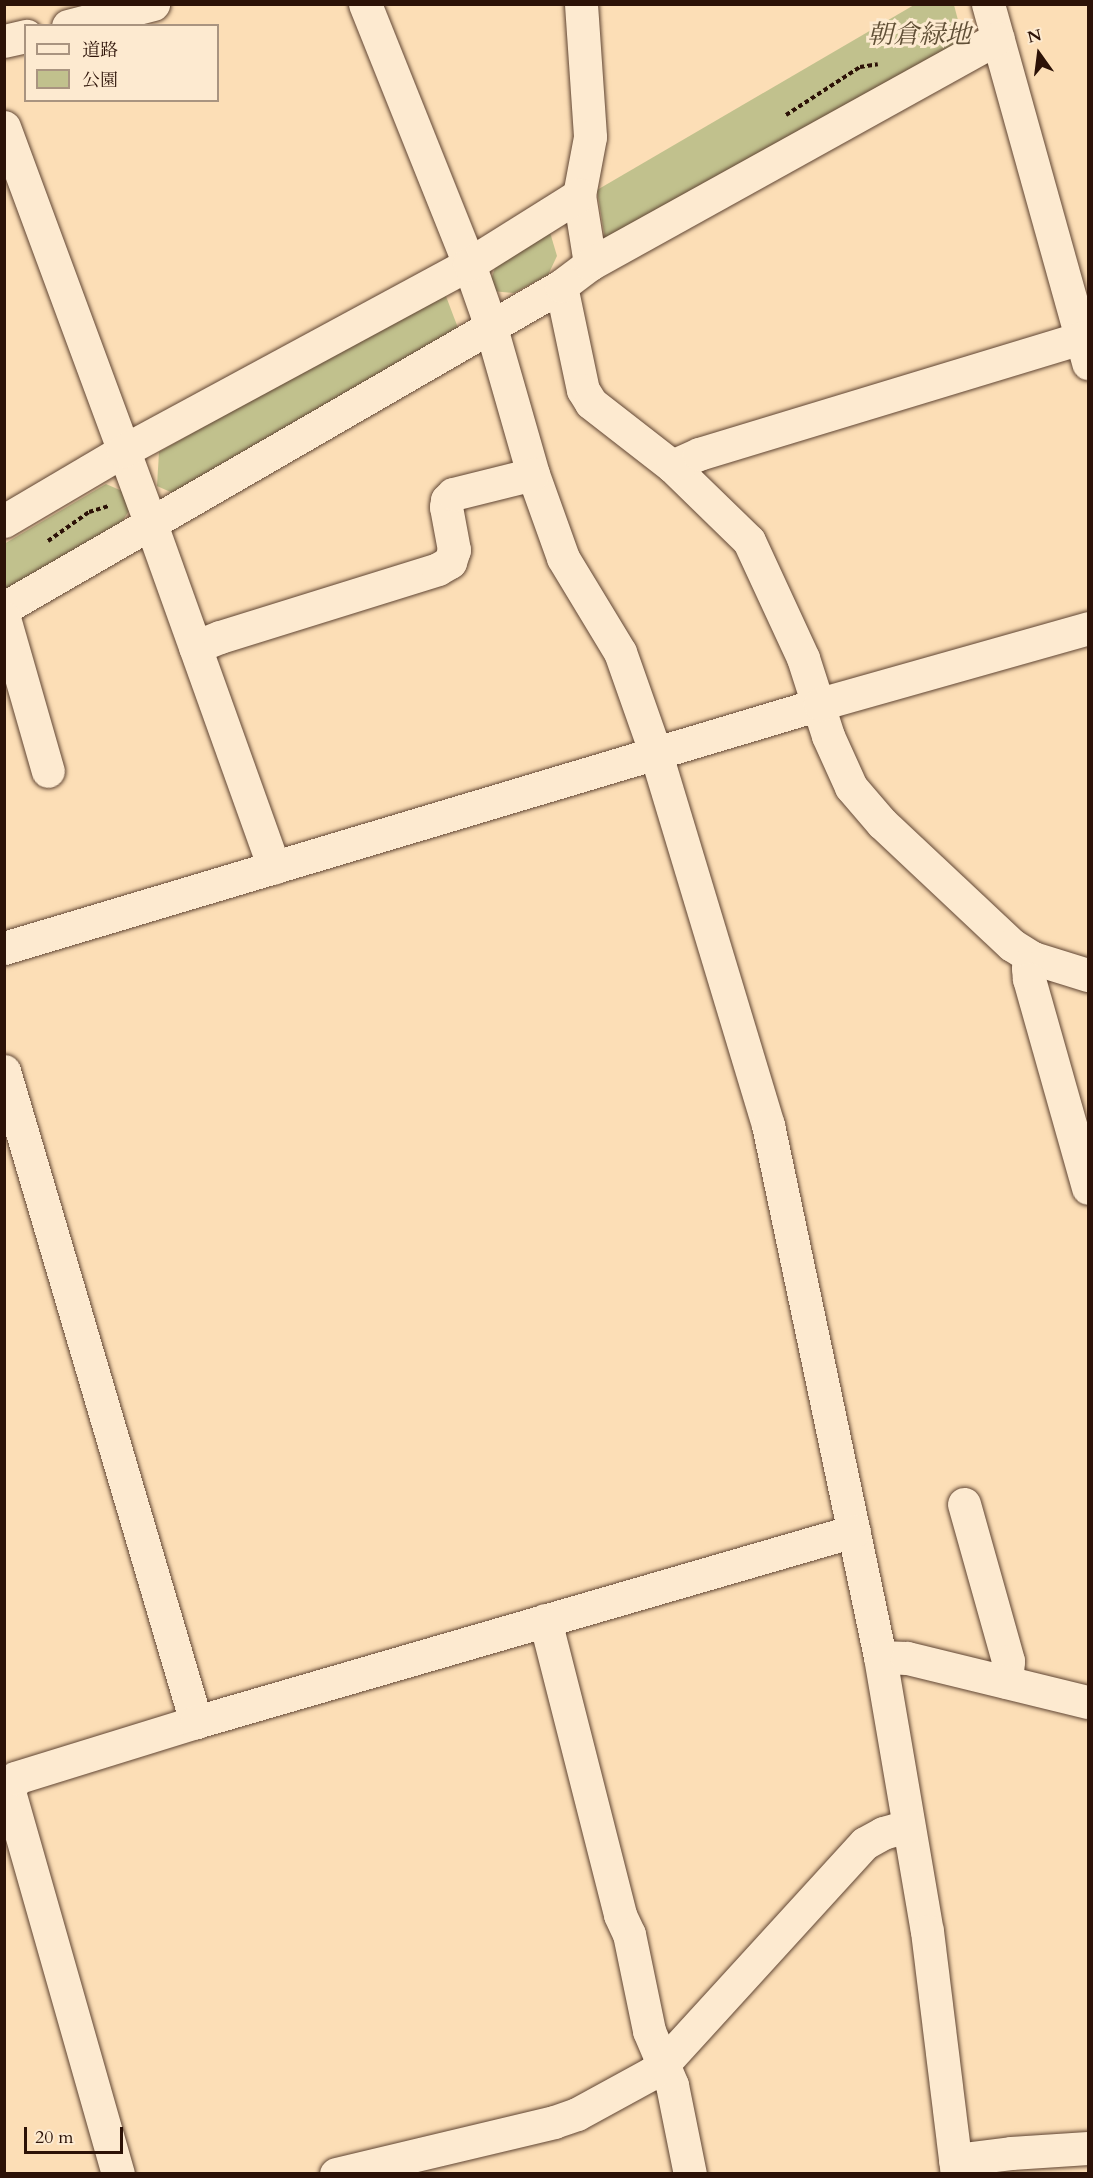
<!DOCTYPE html>
<meta charset="utf-8">
<style>
body{margin:0}
#map{position:relative;width:1093px;height:2178px;overflow:hidden;background:#fcdeb6;font-family:Cardo,"Noto Serif JP",serif}
div>[style]{position:absolute}
[style*='--x']{left:calc(var(--x)*1px);top:calc(var(--y)*1px);width:calc(var(--w)*1px);rotate:calc(var(--a)*1deg)}
.green>*{inset:0;background:#c1c18d}
.path>*{height:4px;margin-top:-2px;transform-origin:0;background:repeating-linear-gradient(90deg,#2c1207 0 4.5px,transparent 0 7.5px)}
.roads{filter:drop-shadow(0 0 2px #604533) drop-shadow(0 0 2px #604533)}
.minor>*{height:33px;margin:-16.5px;padding:0 16.5px;transform-origin:16.5px;border-radius:16.5px;background:#fdead0}
span{translate:-50% -50%;white-space:nowrap;text-align:center;line-height:1.15;-webkit-text-stroke:6px #fdead0;paint-order:stroke}
.park-label{font-size:26px;color:#604f36;font-style:italic}
.frame{position:absolute;inset:0;border:6px solid #2c1207;pointer-events:none}
.legend{position:absolute;left:24px;top:24px;width:195px;height:78px;box-sizing:border-box;background:#fdead0;border:2px solid #a99480;margin:0;padding:8px 10px;list-style:none;font-size:18px;color:#2c1207}
.legend li{display:flex;align-items:center;gap:12px;height:30px}
.legend b{width:30px;border:2px solid #a99480}
.north{position:absolute;left:1009px;top:24px;width:60px;height:60px;-webkit-text-stroke:4px #fdead0;paint-order:stroke;rotate:346deg;font-size:16px;font-weight:700;line-height:24px;text-align:center;color:#2c1207}
.north::after{content:'';display:block;margin:auto;width:21px;height:27px;background:#2c1207;clip-path:polygon(50% 0,100% 100%,50% 72%,0 100%)}
.scale{position:absolute;left:24px;top:2127px;width:99px;height:27px;box-sizing:border-box;border:3px solid #2c1207;border-top:0;padding-left:8px;font-size:18px;line-height:21px;white-space:nowrap;color:#2c1207;-webkit-text-stroke:4px #fdead0;paint-order:stroke}
</style>
<div id="map">
<div class="green">
<div style="clip-path:polygon(914px 5px,954px 5px,964px 43px,606px 245px,597px 190px)"></div>
<div style="clip-path:polygon(549px 229px,557px 256px,548px 275px,514px 293px,492px 291px,490px 283px,498px 259px)"></div>
<div style="clip-path:polygon(444px 291px,458px 328px,175px 494px,157px 486px,159px 452px)"></div>
<div style="clip-path:polygon(106px 484px,122px 491px,130px 509px,120px 525px,5px 592px,4px 544px)"></div>
</div>
<div class="path">
<div style="--x:927;--y:36;--w:11;--a:-38"></div>
<div style="--x:936;--y:29;--w:10;--a:-17"></div>
<div style="--x:786;--y:115;--w:88;--a:-33"></div>
<div style="--x:860;--y:67;--w:18;--a:-9"></div>
<div style="--x:48;--y:541;--w:50;--a:-35.3"></div>
<div style="--x:89;--y:512;--w:21;--a:-17"></div>
</div>
<div class="roads">
<div class="minor">
<div style="--x:365;--y:4;--w:280;--a:68.2"></div>
<div style="--x:469;--y:264;--w:64;--a:70.7"></div>
<div style="--x:490;--y:324;--w:156;--a:74"></div>
<div style="--x:533;--y:474;--w:89;--a:70.3"></div>
<div style="--x:563;--y:558;--w:110;--a:58.8"></div>
<div style="--x:620;--y:652;--w:108;--a:70.6"></div>
<div style="--x:656;--y:754;--w:388;--a:73.2"></div>
<div style="--x:768;--y:1125;--w:544;--a:78.11"></div>
<div style="--x:880;--y:1657;--w:278;--a:80.3"></div>
<div style="--x:927;--y:1931;--w:245;--a:83"></div>
<div style="--x:581;--y:4;--w:133;--a:86.1"></div>
<div style="--x:590;--y:137;--w:59;--a:100.7"></div>
<div style="--x:579;--y:195;--w:70;--a:80.9"></div>
<div style="--x:988;--y:4;--w:373;--a:74.4"></div>
<div style="--x:68;--y:26;--w:88;--a:-14.5"></div>
<div style="--x:4;--y:41;--w:23;--a:-13"></div>
<div style="--x:4;--y:127;--w:423;--a:69.7"></div>
<div style="--x:151;--y:524;--w:365;--a:70.3"></div>
<div style="--x:561;--y:286;--w:106;--a:78.1"></div>
<div style="--x:583;--y:390;--w:15;--a:58"></div>
<div style="--x:591;--y:403;--w:103;--a:37.9"></div>
<div style="--x:672;--y:466;--w:107;--a:44.2"></div>
<div style="--x:749;--y:541;--w:129;--a:65.2"></div>
<div style="--x:803;--y:658;--w:82;--a:72.2"></div>
<div style="--x:828;--y:736;--w:56;--a:65.7"></div>
<div style="--x:851;--y:787;--w:48;--a:49.3"></div>
<div style="--x:882;--y:823;--w:178;--a:43.2"></div>
<div style="--x:1012;--y:945;--w:25;--a:32"></div>
<div style="--x:1033;--y:958;--w:58;--a:17.2"></div>
<div style="--x:672;--y:466;--w:30;--a:-24"></div>
<div style="--x:699;--y:454;--w:399;--a:-16.9"></div>
<div style="--x:4;--y:521;--w:138;--a:-30.5"></div>
<div style="--x:123;--y:451;--w:393;--a:-28.4"></div>
<div style="--x:469;--y:264;--w:130;--a:-32.1"></div>
<div style="--x:4;--y:608;--w:643;--a:-30.03"></div>
<div style="--x:561;--y:286;--w:36;--a:-37"></div>
<div style="--x:590;--y:264;--w:466;--a:-29"></div>
<div style="--x:4;--y:618;--w:159;--a:74"></div>
<div style="--x:195;--y:647;--w:27;--a:-22"></div>
<div style="--x:220;--y:637;--w:228;--a:-17.3"></div>
<div style="--x:438;--y:569;--w:14;--a:-30"></div>
<div style="--x:450;--y:562;--w:13;--a:-72"></div>
<div style="--x:454;--y:550;--w:44;--a:-100.5"></div>
<div style="--x:446;--y:507;--w:7;--a:-82"></div>
<div style="--x:447;--y:500;--w:8;--a:-45"></div>
<div style="--x:453;--y:494;--w:82;--a:-14"></div>
<div style="--x:4;--y:948;--w:852;--a:-16.65"></div>
<div style="--x:820;--y:704;--w:279;--a:-15.8"></div>
<div style="--x:1033;--y:958;--w:11;--a:117"></div>
<div style="--x:1028;--y:968;--w:11;--a:85"></div>
<div style="--x:1029;--y:979;--w:217;--a:74.2"></div>
<div style="--x:4;--y:1071;--w:679;--a:73.57"></div>
<div style="--x:964;--y:1504;--w:163;--a:74.3"></div>
<div style="--x:1008;--y:1661;--w:21;--a:95"></div>
<div style="--x:545;--y:1620;--w:304;--a:75.7"></div>
<div style="--x:620;--y:1915;--w:21;--a:65"></div>
<div style="--x:629;--y:1934;--w:99;--a:78.3"></div>
<div style="--x:649;--y:2031;--w:59;--a:66.9"></div>
<div style="--x:672;--y:2085;--w:91;--a:78.6"></div>
<div style="--x:880;--y:1657;--w:27;--a:2"></div>
<div style="--x:907;--y:1658;--w:186;--a:13.7"></div>
<div style="--x:955;--y:2160;--w:56;--a:-7.1"></div>
<div style="--x:1011;--y:2153;--w:77;--a:-3.7"></div>
<div style="--x:118;--y:2174;--w:397;--a:-105.9"></div>
<div style="--x:9;--y:1792;--w:15;--a:-67"></div>
<div style="--x:15;--y:1778;--w:189;--a:-17.2"></div>
<div style="--x:196;--y:1722;--w:685;--a:-16.19"></div>
<div style="--x:336;--y:2174;--w:224;--a:-13.4"></div>
<div style="--x:554;--y:2122;--w:24;--a:-19"></div>
<div style="--x:577;--y:2114;--w:85;--a:-28.7"></div>
<div style="--x:652;--y:2073;--w:14;--a:-39"></div>
<div style="--x:663;--y:2064;--w:299;--a:-47.6"></div>
<div style="--x:865;--y:1843;--w:21;--a:-29"></div>
<div style="--x:883;--y:1833;--w:26;--a:-16"></div>
</div>
</div>
<div class="park-label">
<span style="left:919px;top:35px">朝倉緑地</span>
</div>
<div class="frame"></div>
<ul class="legend">
<li><b style="height:8px;background:#fdead0"></b>道路</li>
<li><b style="height:16px;background:#c1c18d"></b>公園</li>
</ul>
<div class="north">N</div>
<div class="scale">20 m</div>
</div>
